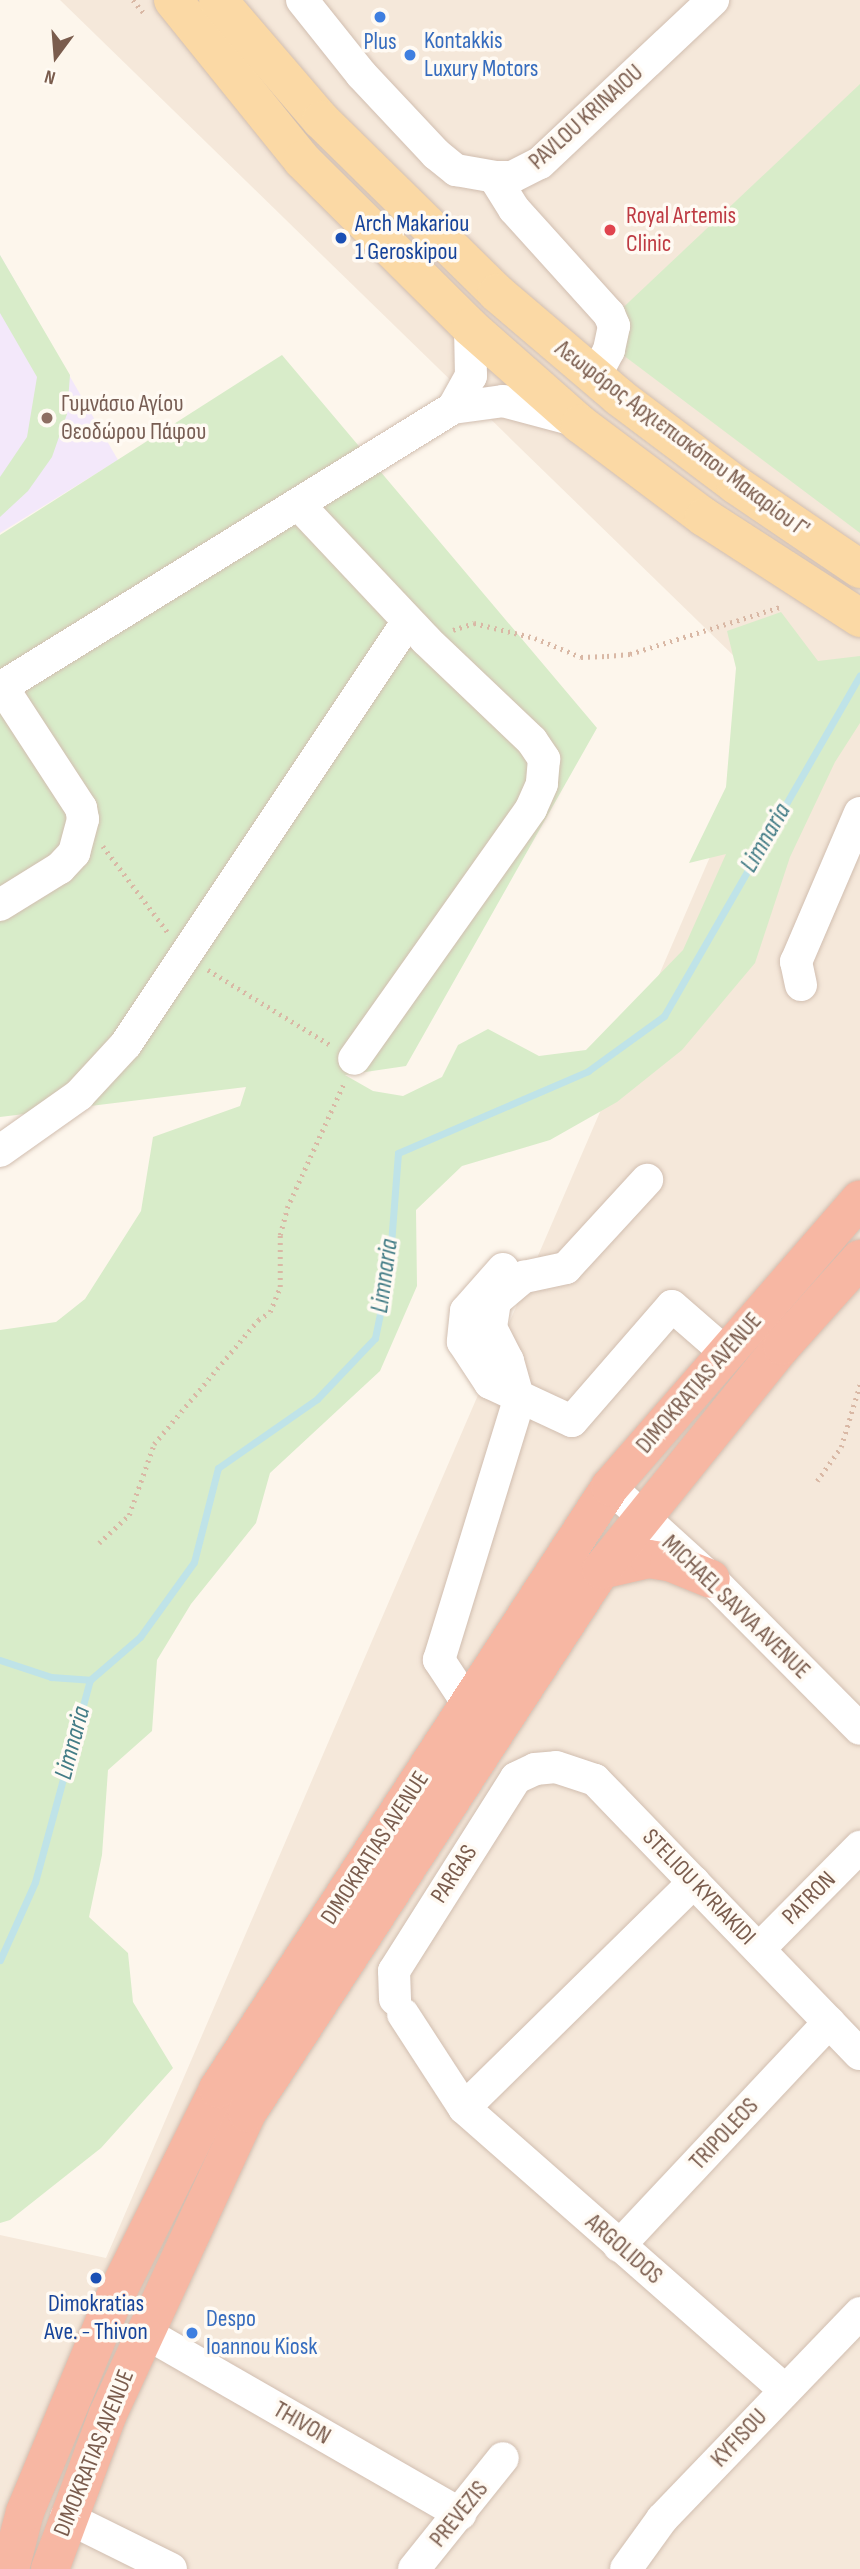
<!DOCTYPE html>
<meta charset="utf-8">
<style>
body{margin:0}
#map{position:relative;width:860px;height:2569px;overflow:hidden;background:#fdf6ec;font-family:"Sofia Sans Condensed",sans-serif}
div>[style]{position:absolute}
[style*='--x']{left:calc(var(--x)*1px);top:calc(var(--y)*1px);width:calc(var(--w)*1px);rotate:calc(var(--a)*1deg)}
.residential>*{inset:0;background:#f5e8da}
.education>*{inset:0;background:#f3e8fa}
.green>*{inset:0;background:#d8ecc9}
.stream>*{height:7px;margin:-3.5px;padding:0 3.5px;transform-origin:3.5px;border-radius:3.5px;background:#bfe3e8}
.path>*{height:4.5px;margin-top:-2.25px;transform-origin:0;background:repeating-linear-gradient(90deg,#d9b8a5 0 2px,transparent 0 7px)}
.roads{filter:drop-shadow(0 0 2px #d1beb0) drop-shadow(0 0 2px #d1beb0)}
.minor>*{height:32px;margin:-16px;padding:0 16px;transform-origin:16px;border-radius:16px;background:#fff}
.major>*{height:38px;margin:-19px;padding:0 19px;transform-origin:19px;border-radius:19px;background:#fbd9a5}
.highway>*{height:38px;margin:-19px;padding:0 19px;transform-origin:19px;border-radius:19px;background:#f7b7a3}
.dots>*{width:19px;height:19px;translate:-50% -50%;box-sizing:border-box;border:4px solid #fffaf3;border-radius:50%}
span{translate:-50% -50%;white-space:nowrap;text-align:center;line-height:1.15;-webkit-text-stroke:7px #fffaf3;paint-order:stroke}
.shop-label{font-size:24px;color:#366cbe}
.left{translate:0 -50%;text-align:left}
.street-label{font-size:24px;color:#7a5c4d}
.health-label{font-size:24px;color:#be3a42}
.transit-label{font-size:24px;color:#164399}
.education-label{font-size:24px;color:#785e54}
.water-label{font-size:26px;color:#437c86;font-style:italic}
.north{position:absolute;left:21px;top:21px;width:70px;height:70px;-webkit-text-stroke:5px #fffaf3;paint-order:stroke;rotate:196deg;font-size:19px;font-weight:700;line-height:28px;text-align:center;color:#7a5c4d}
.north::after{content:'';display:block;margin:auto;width:24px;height:32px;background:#7a5c4d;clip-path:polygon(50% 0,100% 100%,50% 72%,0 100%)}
</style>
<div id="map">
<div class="residential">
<div style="clip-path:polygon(60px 0,860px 0,860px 2569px,0 2569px,0 2235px,106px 2258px,778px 699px)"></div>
</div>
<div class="education">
<div style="clip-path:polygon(0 255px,118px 460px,0 533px)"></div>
</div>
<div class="green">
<div style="clip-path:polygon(860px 84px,860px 533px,595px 334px)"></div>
<div style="clip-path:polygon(0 255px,70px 375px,67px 414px,52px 457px,28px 491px,0 517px,0 477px,27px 437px,37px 377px,0 313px)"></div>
<div style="clip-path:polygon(282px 355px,597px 728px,406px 1066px,345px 1075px,373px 1091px,403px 1096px,442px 1077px,458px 1045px,488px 1029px,539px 1056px,586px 1050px,683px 950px,726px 854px,689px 863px,726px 787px,736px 668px,727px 631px,781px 612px,818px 661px,860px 656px,860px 723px,835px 762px,790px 857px,755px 963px,682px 1050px,617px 1102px,550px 1140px,462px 1166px,416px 1210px,417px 1286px,380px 1371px,270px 1473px,256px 1523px,191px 1604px,157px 1660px,152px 1731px,108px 1770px,102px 1855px,89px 1917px,128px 1953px,133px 2002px,173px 2068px,101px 2148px,10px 2220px,0 2223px,0 1330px,56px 1322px,85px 1299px,141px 1211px,153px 1137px,240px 1106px,246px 1087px,0 1117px,0 535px)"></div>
</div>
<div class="stream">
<div style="--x:0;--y:1660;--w:54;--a:18.4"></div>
<div style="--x:51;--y:1677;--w:39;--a:4"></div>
<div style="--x:0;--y:1960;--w:85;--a:-65.8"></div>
<div style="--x:35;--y:1882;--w:209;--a:-74.8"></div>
<div style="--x:90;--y:1680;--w:66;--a:-40.7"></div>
<div style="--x:140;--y:1637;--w:92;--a:-54.2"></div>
<div style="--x:194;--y:1562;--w:97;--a:-75.7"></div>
<div style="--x:218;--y:1468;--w:121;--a:-34.9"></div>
<div style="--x:317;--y:1399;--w:84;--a:-46.4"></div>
<div style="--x:375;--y:1338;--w:69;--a:-78.4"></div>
<div style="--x:389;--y:1270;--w:117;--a:-85.6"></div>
<div style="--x:398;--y:1153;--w:207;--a:-23.3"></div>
<div style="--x:588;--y:1071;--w:94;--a:-35.9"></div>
<div style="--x:664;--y:1016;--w:393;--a:-60.1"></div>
</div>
<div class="path">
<div style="--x:133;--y:0;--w:17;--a:50"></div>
<div style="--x:453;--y:630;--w:22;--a:-18"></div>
<div style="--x:474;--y:623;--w:63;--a:13.8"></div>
<div style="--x:535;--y:638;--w:50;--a:22.4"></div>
<div style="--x:581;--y:657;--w:26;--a:-2"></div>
<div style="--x:607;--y:656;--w:23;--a:-5"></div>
<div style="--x:630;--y:654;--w:160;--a:-17.4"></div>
<div style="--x:103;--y:846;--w:110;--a:53.1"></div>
<div style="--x:208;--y:970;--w:145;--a:31.5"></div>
<div style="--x:817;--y:1481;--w:42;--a:-54.8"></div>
<div style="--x:841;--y:1447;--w:66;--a:-73.2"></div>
<div style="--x:99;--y:1543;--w:41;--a:-43"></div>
<div style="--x:129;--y:1515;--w:75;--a:-70.6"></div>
<div style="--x:154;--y:1444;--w:162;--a:-50"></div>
<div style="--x:258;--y:1320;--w:14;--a:-34"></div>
<div style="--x:270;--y:1312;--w:27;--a:-68"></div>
<div style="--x:280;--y:1287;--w:52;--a:-90"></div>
<div style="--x:280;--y:1235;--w:28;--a:-75"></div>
<div style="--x:287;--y:1208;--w:137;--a:-65.5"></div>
</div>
<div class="roads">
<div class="minor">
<div style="--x:302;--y:0;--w:95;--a:51.4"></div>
<div style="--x:361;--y:74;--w:110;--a:46.8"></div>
<div style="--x:436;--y:154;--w:26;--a:39"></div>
<div style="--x:456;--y:170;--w:39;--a:10"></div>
<div style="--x:494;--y:177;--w:18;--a:0"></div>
<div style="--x:512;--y:177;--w:31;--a:-27"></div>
<div style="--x:540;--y:163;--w:238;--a:-43.3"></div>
<div style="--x:494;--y:177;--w:38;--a:58"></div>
<div style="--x:514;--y:209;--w:142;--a:47.9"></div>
<div style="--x:609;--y:314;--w:13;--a:67"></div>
<div style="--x:614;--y:326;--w:25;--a:102"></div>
<div style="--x:609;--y:350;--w:30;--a:118"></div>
<div style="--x:453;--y:408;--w:37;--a:-61"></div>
<div style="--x:471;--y:376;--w:49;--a:-91.2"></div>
<div style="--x:299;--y:505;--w:185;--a:46.7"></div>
<div style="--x:426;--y:640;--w:146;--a:43.6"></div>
<div style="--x:532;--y:741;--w:22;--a:56"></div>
<div style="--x:544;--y:759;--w:25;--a:95"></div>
<div style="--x:542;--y:784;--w:27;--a:114"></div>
<div style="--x:531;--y:809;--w:306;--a:125.3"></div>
<div style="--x:0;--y:688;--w:533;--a:-31.72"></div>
<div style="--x:453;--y:408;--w:50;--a:-8"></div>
<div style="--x:503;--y:401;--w:66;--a:14.9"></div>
<div style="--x:0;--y:905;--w:70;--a:-31.7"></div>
<div style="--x:60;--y:868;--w:21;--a:-47"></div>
<div style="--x:74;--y:853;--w:35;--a:-75"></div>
<div style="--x:83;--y:819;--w:11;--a:-100"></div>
<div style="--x:81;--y:808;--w:145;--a:-123.1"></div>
<div style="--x:801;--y:985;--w:24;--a:-102"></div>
<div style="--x:796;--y:962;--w:162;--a:-66.8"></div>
<div style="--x:0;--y:1151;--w:97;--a:-35.3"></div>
<div style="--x:79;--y:1095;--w:69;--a:-47.3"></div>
<div style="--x:126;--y:1044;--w:508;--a:-56.31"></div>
<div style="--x:503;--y:1269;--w:56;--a:131.4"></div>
<div style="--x:466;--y:1311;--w:31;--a:96"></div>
<div style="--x:463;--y:1342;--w:49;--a:56.6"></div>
<div style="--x:490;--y:1383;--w:90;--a:24.9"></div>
<div style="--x:572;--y:1421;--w:152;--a:-49"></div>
<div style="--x:672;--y:1306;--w:72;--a:41"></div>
<div style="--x:610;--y:1487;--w:137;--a:42.3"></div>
<div style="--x:711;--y:1579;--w:211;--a:45.2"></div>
<div style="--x:468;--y:1704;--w:53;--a:-123.4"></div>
<div style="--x:439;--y:1660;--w:272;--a:-72.9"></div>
<div style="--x:519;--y:1400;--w:41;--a:-105.8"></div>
<div style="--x:508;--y:1361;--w:38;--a:-117"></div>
<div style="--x:491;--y:1327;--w:26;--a:-81"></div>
<div style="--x:495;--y:1301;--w:38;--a:-40"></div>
<div style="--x:524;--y:1277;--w:43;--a:-12.1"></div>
<div style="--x:566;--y:1268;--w:120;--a:-47.4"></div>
<div style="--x:694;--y:1882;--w:322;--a:135.5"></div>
<div style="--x:464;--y:2108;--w:426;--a:41.3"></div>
<div style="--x:759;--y:1949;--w:144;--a:-45.3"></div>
<div style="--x:395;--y:1999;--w:28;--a:-92"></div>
<div style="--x:394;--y:1971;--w:228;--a:-57.7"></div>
<div style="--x:516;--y:1778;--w:21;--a:-25"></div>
<div style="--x:535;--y:1769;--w:21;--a:-5"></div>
<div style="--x:556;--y:1767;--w:41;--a:18.4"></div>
<div style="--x:595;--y:1780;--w:381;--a:46"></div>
<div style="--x:403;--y:2014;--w:112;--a:57"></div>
<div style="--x:619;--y:2246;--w:307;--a:-46.8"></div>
<div style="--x:144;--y:2332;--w:365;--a:29.9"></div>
<div style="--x:66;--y:2517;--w:117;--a:26.3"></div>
<div style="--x:414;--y:2569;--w:142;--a:-51.3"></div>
<div style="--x:626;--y:2569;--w:62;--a:-54.2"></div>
<div style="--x:662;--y:2519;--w:286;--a:-46.1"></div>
</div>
<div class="major">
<div style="--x:173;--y:0;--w:206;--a:51.1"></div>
<div style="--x:302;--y:160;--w:237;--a:44.8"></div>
<div style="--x:470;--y:327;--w:147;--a:41.4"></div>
<div style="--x:580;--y:424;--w:155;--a:36.9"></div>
<div style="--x:704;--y:517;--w:186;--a:32.9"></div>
<div style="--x:218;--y:0;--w:158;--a:49.4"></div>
<div style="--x:321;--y:120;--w:247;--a:44.5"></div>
<div style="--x:497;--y:293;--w:160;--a:40.4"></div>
<div style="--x:619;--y:397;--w:146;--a:36.9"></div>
<div style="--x:736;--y:485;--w:150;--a:34.1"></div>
</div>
<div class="highway">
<div style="--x:601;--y:1570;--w:49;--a:-12.9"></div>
<div style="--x:649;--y:1559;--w:20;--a:9"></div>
<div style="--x:669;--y:1562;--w:45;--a:22"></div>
<div style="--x:10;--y:2569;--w:59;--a:-75.3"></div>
<div style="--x:25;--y:2512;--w:224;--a:-67.4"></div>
<div style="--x:111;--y:2305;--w:241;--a:-63.6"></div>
<div style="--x:218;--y:2089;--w:718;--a:-56.93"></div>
<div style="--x:610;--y:1487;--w:381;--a:-49"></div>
<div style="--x:50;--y:2569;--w:165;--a:-69.5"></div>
<div style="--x:108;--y:2414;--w:332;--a:-65.2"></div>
<div style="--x:247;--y:2113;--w:648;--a:-56.9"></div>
<div style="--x:601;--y:1570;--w:288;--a:-51.1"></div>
<div style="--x:782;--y:1346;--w:117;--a:-48.1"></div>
</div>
</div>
<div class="dots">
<div style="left:380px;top:17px;background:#3f7fe0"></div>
<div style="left:410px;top:55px;background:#3f7fe0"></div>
<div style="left:610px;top:230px;background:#e0444e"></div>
<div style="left:341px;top:238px;background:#1a4fb4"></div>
<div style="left:47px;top:418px;background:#8d6e63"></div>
<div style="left:96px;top:2278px;background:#1a4fb4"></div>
<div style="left:192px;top:2333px;background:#3f7fe0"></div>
</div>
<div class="shop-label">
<span class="left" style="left:424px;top:55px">Kontakkis<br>Luxury Motors</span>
<span style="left:380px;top:42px">Plus</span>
<span class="left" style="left:206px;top:2333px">Despo<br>Ioannou Kiosk</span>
</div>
<div class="street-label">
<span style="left:586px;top:117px;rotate:-42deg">PAVLOU KRINAIOU</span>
<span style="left:682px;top:439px;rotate:37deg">Λεωφόρος Αρχιεπισκόπου Μακαρίου Γ'</span>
<span style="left:699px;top:1383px;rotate:-49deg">DIMOKRATIAS AVENUE</span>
<span style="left:736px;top:1607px;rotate:44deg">MICHAEL SAVVA AVENUE</span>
<span style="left:375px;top:1848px;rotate:-57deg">DIMOKRATIAS AVENUE</span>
<span style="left:454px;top:1874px;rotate:-57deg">PARGAS</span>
<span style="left:699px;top:1887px;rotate:46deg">STELIOU KYRIAKIDI</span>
<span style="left:809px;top:1898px;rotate:-45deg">PATRON</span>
<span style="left:724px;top:2134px;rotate:-47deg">TRIPOLEOS</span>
<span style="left:624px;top:2249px;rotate:41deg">ARGOLIDOS</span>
<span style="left:302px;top:2423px;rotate:30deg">THIVON</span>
<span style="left:739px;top:2438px;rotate:-47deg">KYFISOU</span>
<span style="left:94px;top:2453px;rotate:-68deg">DIMOKRATIAS AVENUE</span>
<span style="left:459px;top:2514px;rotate:-51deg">PREVEZIS</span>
</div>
<div class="health-label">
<span class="left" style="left:626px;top:230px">Royal Artemis<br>Clinic</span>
</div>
<div class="transit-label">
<span class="left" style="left:355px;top:238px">Arch Makariou<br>1 Geroskipou</span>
<span style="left:96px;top:2318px">Dimokratias<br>Ave. - Thivon</span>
</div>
<div class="education-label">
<span class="left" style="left:61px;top:418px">Γυμνάσιο Αγίου<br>Θεοδώρου Πάφου</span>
</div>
<div class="water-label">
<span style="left:766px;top:838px;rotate:-60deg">Limnaria</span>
<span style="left:385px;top:1276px;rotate:-82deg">Limnaria</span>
<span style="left:73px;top:1743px;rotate:-75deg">Limnaria</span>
</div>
<div class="north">N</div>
</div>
